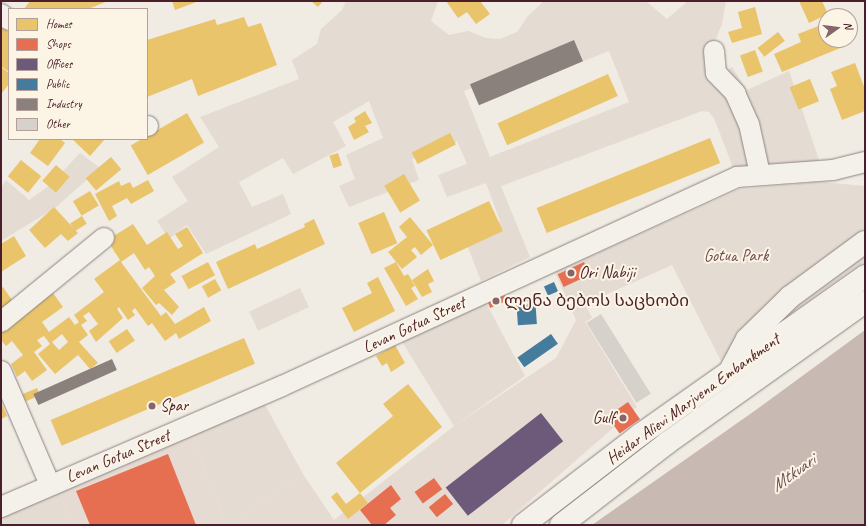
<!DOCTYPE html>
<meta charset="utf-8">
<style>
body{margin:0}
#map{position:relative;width:866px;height:526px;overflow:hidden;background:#f0ebe3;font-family:Caveat,"Noto Sans Georgian",sans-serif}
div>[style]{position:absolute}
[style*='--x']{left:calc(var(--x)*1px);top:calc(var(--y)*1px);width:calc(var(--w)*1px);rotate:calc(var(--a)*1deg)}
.built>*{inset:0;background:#e6dbd2}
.green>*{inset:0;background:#e4dbd2;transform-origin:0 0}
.water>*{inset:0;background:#c9b9b3}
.homes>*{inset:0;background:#e9c46a;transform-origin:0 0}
.shops>*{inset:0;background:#e76f51;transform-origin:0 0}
.offices>*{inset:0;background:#6d597a;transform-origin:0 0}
.public>*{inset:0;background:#457b9d;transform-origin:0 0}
.industry>*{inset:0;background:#8a817c;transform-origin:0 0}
.building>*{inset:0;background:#d7d1cc;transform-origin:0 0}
.roads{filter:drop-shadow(0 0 1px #8d8281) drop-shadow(0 0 1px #8d8281)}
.minor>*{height:20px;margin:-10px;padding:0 10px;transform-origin:10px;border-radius:10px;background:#f4f1eb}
.highway>*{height:22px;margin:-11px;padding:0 11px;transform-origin:11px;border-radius:11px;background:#f4f1eb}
.dots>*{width:11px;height:11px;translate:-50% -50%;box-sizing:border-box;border:2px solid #fcf5e5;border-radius:50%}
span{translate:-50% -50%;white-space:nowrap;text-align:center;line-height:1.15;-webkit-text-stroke:4px #fcf5e5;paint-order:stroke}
.park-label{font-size:17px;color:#6e4b51}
.poi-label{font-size:17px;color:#4a1f2b}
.left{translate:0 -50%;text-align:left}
.right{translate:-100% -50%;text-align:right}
.street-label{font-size:17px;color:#4a1f2b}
.water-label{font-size:18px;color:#704d53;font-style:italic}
.frame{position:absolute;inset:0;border:2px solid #4a1f2b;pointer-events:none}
.legend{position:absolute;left:8px;top:8px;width:140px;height:132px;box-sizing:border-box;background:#fcf5e5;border:1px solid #b59f9b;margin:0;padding:5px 7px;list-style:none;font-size:12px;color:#4a1f2b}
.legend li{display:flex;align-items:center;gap:8px;height:20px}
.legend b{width:20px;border:1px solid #b59f9b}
.north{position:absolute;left:818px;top:8px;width:40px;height:40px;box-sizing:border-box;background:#fcf5e5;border:1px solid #b59f9b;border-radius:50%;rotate:76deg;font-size:11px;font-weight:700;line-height:16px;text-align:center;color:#4a1f2b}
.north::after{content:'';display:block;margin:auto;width:14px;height:18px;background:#84666b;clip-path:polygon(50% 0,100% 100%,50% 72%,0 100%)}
</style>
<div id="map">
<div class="built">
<div style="clip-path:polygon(589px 312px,592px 318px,585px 322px,637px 407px,502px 525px,237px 525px,246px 512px,303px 474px,334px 520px,454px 426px,556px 358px,576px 320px)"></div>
<div style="clip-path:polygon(192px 434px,226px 525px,73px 525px,59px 491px)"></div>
</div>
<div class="green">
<div style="clip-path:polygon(evenodd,346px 1px,438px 1px,431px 21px,449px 35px,468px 31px,486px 38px,500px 39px,517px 32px,528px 16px,544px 1px,646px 1px,667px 19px,688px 1px,726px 1px,722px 24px,715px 41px,705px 55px,713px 81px,732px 67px,747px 90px,789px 71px,820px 163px,748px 165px,734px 170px,714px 118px,709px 112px,702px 111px,501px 186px,530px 257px,481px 281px,464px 237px,500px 221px,486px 183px,447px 197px,438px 175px,467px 164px,457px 141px,412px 159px,419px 180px,349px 207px,339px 186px,355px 179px,346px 155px,383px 138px,369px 101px,333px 122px,346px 146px,293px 174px,283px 158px,239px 182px,252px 207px,283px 194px,291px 214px,206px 254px,187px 225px,169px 239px,157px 221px,188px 201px,172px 177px,219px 147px,200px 117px,299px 79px,292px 60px,317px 44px,321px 29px,342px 10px,346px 1px,575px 47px,581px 62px,609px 51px,629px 102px,490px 157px,464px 91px,575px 47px)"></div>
<div style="clip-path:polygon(80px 153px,100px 168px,55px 208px,1px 241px,1px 188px,6px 180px,29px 200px,50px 185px)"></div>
<div style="clip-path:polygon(822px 182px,865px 186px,865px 228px,788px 289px,721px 361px,672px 265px,585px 304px,589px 312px,576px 320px,555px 272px,740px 189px)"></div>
<div style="clip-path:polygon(865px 250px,865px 261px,759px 336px)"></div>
<div style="left:300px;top:288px;width:21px;height:56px;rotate:65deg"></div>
<div style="clip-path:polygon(485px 301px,525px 376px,454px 426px,401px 340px)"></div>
<div style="clip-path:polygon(264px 403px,303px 474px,246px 512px,237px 525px,226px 525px,192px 434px)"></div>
<div style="clip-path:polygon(59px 491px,73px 525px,1px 525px,1px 517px)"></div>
</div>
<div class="water">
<div style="clip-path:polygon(865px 330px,865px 525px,592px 525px,753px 412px)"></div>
</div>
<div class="homes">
<div style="clip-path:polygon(30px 1px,108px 1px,88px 9px,24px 9px)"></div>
<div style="clip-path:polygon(172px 1px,199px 1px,175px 10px)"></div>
<div style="clip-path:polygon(311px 1px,323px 1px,318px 7px)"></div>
<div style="clip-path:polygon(446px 1px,480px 1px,490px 14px,476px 24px,467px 12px,458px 18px)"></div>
<div style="clip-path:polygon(799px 1px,822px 1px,828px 14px,809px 23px)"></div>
<div style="clip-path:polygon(755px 7px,762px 34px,732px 43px,728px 32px,742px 28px,738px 12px)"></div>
<div style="clip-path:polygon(244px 17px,248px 27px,261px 23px,277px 65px,198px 96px,192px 79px,147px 97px,147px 40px,215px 19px,217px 25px)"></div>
<div style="clip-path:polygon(826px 23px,826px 40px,848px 40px,850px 44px,782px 72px,774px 54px,801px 42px,798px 34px)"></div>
<div style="clip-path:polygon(1px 26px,9px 32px,9px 72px,1px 66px)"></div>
<div style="left:778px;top:32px;width:11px;height:26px;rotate:52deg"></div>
<div style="left:755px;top:50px;width:23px;height:16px;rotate:70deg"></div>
<div style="clip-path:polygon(855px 63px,865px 89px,865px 111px,842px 120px,830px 89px,837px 86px,831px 72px)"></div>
<div style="clip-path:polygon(1px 67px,9px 73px,9px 84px,1px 94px)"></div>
<div style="left:608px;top:74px;width:24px;height:121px;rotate:66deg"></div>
<div style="left:810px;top:79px;width:24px;height:22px;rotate:68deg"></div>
<div style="clip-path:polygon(365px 111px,372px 123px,365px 126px,369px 132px,354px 140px,348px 127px,356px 122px,354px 118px)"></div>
<div style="left:187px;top:113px;width:34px;height:65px;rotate:60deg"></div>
<div style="left:450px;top:133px;width:13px;height:43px;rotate:63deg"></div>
<div style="left:710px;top:138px;width:27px;height:187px;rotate:68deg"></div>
<div style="clip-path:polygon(40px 139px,60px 139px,65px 143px,48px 166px,30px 153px)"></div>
<div style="clip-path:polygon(72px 139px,105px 139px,90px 156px)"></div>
<div style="left:338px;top:153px;width:13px;height:9px;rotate:72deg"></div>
<div style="left:111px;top:157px;width:16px;height:33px;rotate:50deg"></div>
<div style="left:21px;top:160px;width:26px;height:21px;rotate:39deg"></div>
<div style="left:56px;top:165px;width:18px;height:21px;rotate:41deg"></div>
<div style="left:404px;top:174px;width:31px;height:23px;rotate:59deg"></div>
<div style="clip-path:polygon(148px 180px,154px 191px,131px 204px,127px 198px,112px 206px,117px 216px,109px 221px,95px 194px,119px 181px,121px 186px,130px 182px,133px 188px)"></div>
<div style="left:90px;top:191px;width:17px;height:20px;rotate:59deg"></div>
<div style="left:489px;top:201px;width:33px;height:69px;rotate:65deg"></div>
<div style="clip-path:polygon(54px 207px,78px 233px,68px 241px,61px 234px,45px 248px,29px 230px)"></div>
<div style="left:384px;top:212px;width:34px;height:28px;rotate:67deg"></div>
<div style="left:82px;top:216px;width:9px;height:14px;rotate:58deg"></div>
<div style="clip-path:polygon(410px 217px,433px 245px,421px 255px,415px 247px,411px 250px,417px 257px,402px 269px,388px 252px,407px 237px,399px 227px)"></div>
<div style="clip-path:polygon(314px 219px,325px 244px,228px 289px,216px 262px,255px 244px,257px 249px,305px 227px,304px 224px)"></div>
<div style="clip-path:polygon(evenodd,133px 224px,147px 245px,167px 232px,178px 249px,183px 246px,175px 234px,187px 227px,203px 253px,170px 274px,176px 282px,164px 290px,179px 307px,172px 315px,159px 303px,156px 305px,142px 288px,155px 276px,149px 267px,145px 270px,134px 253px,121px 262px,161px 316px,166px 312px,175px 324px,204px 307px,211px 321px,179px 339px,176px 333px,165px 341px,152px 323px,148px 326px,135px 308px,132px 311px,135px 315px,128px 320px,119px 307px,117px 309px,123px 318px,96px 342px,89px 331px,98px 324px,89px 312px,83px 316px,87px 321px,81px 325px,88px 335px,79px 342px,98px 363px,90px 369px,78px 355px,55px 374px,38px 354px,50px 344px,44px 336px,37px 340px,42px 346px,34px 352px,47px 370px,32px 381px,25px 371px,17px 377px,11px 364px,23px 355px,12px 341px,6px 346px,1px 340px,1px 330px,53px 293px,63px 307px,42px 322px,49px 332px,69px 317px,75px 325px,79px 322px,74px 315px,104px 292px,94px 279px,120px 260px,107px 240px,133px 224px,62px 334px,68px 342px,59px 350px,52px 342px,62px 334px)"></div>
<div style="clip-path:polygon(14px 236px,26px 256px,1px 272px,1px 244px)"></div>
<div style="left:208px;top:262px;width:15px;height:30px;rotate:62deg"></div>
<div style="clip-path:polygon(396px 262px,404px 276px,408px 274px,415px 286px,411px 288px,418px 299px,406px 306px,384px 268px)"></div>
<div style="clip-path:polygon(428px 269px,434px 281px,428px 284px,432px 292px,422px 297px,412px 280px)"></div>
<div style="clip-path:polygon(378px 277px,395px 311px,354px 332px,342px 308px,372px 293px,367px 283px)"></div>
<div style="left:215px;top:279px;width:13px;height:15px;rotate:61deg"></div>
<div style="clip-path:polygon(3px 287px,16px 306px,1px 317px,1px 289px)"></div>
<div style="left:127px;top:329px;width:14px;height:22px;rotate:56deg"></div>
<div style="left:244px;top:338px;width:28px;height:210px;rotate:67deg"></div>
<div style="clip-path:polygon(395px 345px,405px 363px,391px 372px,387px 363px,382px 366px,376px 356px)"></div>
<div style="clip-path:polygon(408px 384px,442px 427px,360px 493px,336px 463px,393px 416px,383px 404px)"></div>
<div style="left:37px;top:388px;width:8px;height:16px;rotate:67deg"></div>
<div style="clip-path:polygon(1px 402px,7px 416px,1px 419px)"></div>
<div style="clip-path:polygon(337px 492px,346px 504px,360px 493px,368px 503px,348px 519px,331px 497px)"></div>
</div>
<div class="shops">
<div style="left:584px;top:262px;width:14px;height:29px;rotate:65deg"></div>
<div style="clip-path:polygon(505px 295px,508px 300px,490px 308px,488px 302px)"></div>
<div style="left:628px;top:402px;width:21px;height:25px;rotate:55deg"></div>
<div style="clip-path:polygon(168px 454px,196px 525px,90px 525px,76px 491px)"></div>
<div style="left:434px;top:478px;width:14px;height:24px;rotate:54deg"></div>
<div style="clip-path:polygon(391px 485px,401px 499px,390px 508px,396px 515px,384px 525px,372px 525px,360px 510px)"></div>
<div style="left:445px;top:494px;width:13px;height:21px;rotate:51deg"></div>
</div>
<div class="offices">
<div style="left:541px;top:413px;width:36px;height:121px;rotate:52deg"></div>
</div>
<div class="public">
<div style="left:554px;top:282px;width:10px;height:11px;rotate:66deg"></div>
<div style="left:535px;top:297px;width:27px;height:19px;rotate:86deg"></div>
<div style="left:551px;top:334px;width:12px;height:41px;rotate:55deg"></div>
</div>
<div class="industry">
<div style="left:574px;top:40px;width:23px;height:113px;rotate:67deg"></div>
<div style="left:112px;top:359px;width:12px;height:86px;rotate:66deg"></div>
</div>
<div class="building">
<div style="left:601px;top:314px;width:94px;height:17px;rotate:58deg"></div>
</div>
<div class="roads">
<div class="minor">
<div style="--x:1;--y:14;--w:10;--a:37"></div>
<div style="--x:714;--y:51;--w:22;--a:85"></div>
<div style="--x:716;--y:73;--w:28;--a:46"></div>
<div style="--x:735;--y:93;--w:34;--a:66"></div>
<div style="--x:749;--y:124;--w:51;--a:77.6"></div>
<div style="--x:147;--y:126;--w:1;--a:0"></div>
<div style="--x:1;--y:322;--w:133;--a:-39.2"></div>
<div style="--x:1;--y:371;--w:124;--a:66.7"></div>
<div style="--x:1;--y:507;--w:306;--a:-23.3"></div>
<div style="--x:282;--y:386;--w:501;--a:-24.67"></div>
<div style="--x:737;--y:177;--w:96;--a:-4.2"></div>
<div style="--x:833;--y:170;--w:33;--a:-14"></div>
</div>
<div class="highway">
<div style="--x:730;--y:371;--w:36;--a:-62"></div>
<div style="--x:747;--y:339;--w:60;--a:-44.3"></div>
<div style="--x:790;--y:297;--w:93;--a:-36.3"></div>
<div style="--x:523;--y:525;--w:148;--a:-37.6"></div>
<div style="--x:640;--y:435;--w:276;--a:-35.2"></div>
<div style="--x:561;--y:525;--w:134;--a:-37.7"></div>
<div style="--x:667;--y:443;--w:243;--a:-35.5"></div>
</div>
</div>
<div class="dots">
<div style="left:571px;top:273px;background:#84666b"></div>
<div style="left:496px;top:301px;background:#84666b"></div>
<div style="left:152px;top:406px;background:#84666b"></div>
<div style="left:623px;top:418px;background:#84666b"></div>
</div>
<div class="park-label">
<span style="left:736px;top:256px">Gotua Park</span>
</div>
<div class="poi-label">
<span class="left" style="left:579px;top:273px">Ori Nabiji</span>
<span class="left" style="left:504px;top:301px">ლენა ბებოს საცხობი</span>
<span class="left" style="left:160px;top:406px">Spar</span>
<span class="right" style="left:615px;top:418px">Gulf</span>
</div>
<div class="street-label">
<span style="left:414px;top:325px;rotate:-25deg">Levan Gotua Street</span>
<span style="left:693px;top:399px;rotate:-36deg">Heidar Alievi Marjvena Embankment</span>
<span style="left:118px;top:456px;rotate:-23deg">Levan Gotua Street</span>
</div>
<div class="water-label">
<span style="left:793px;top:473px;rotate:-36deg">Mtkvari</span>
</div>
<div class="frame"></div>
<ul class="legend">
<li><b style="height:11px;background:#e9c46a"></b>Homes</li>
<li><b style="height:11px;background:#e76f51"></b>Shops</li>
<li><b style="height:11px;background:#6d597a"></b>Offices</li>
<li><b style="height:11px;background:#457b9d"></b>Public</li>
<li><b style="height:11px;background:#8a817c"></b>Industry</li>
<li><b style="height:11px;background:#d7d1cc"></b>Other</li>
</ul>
<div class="north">N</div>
</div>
